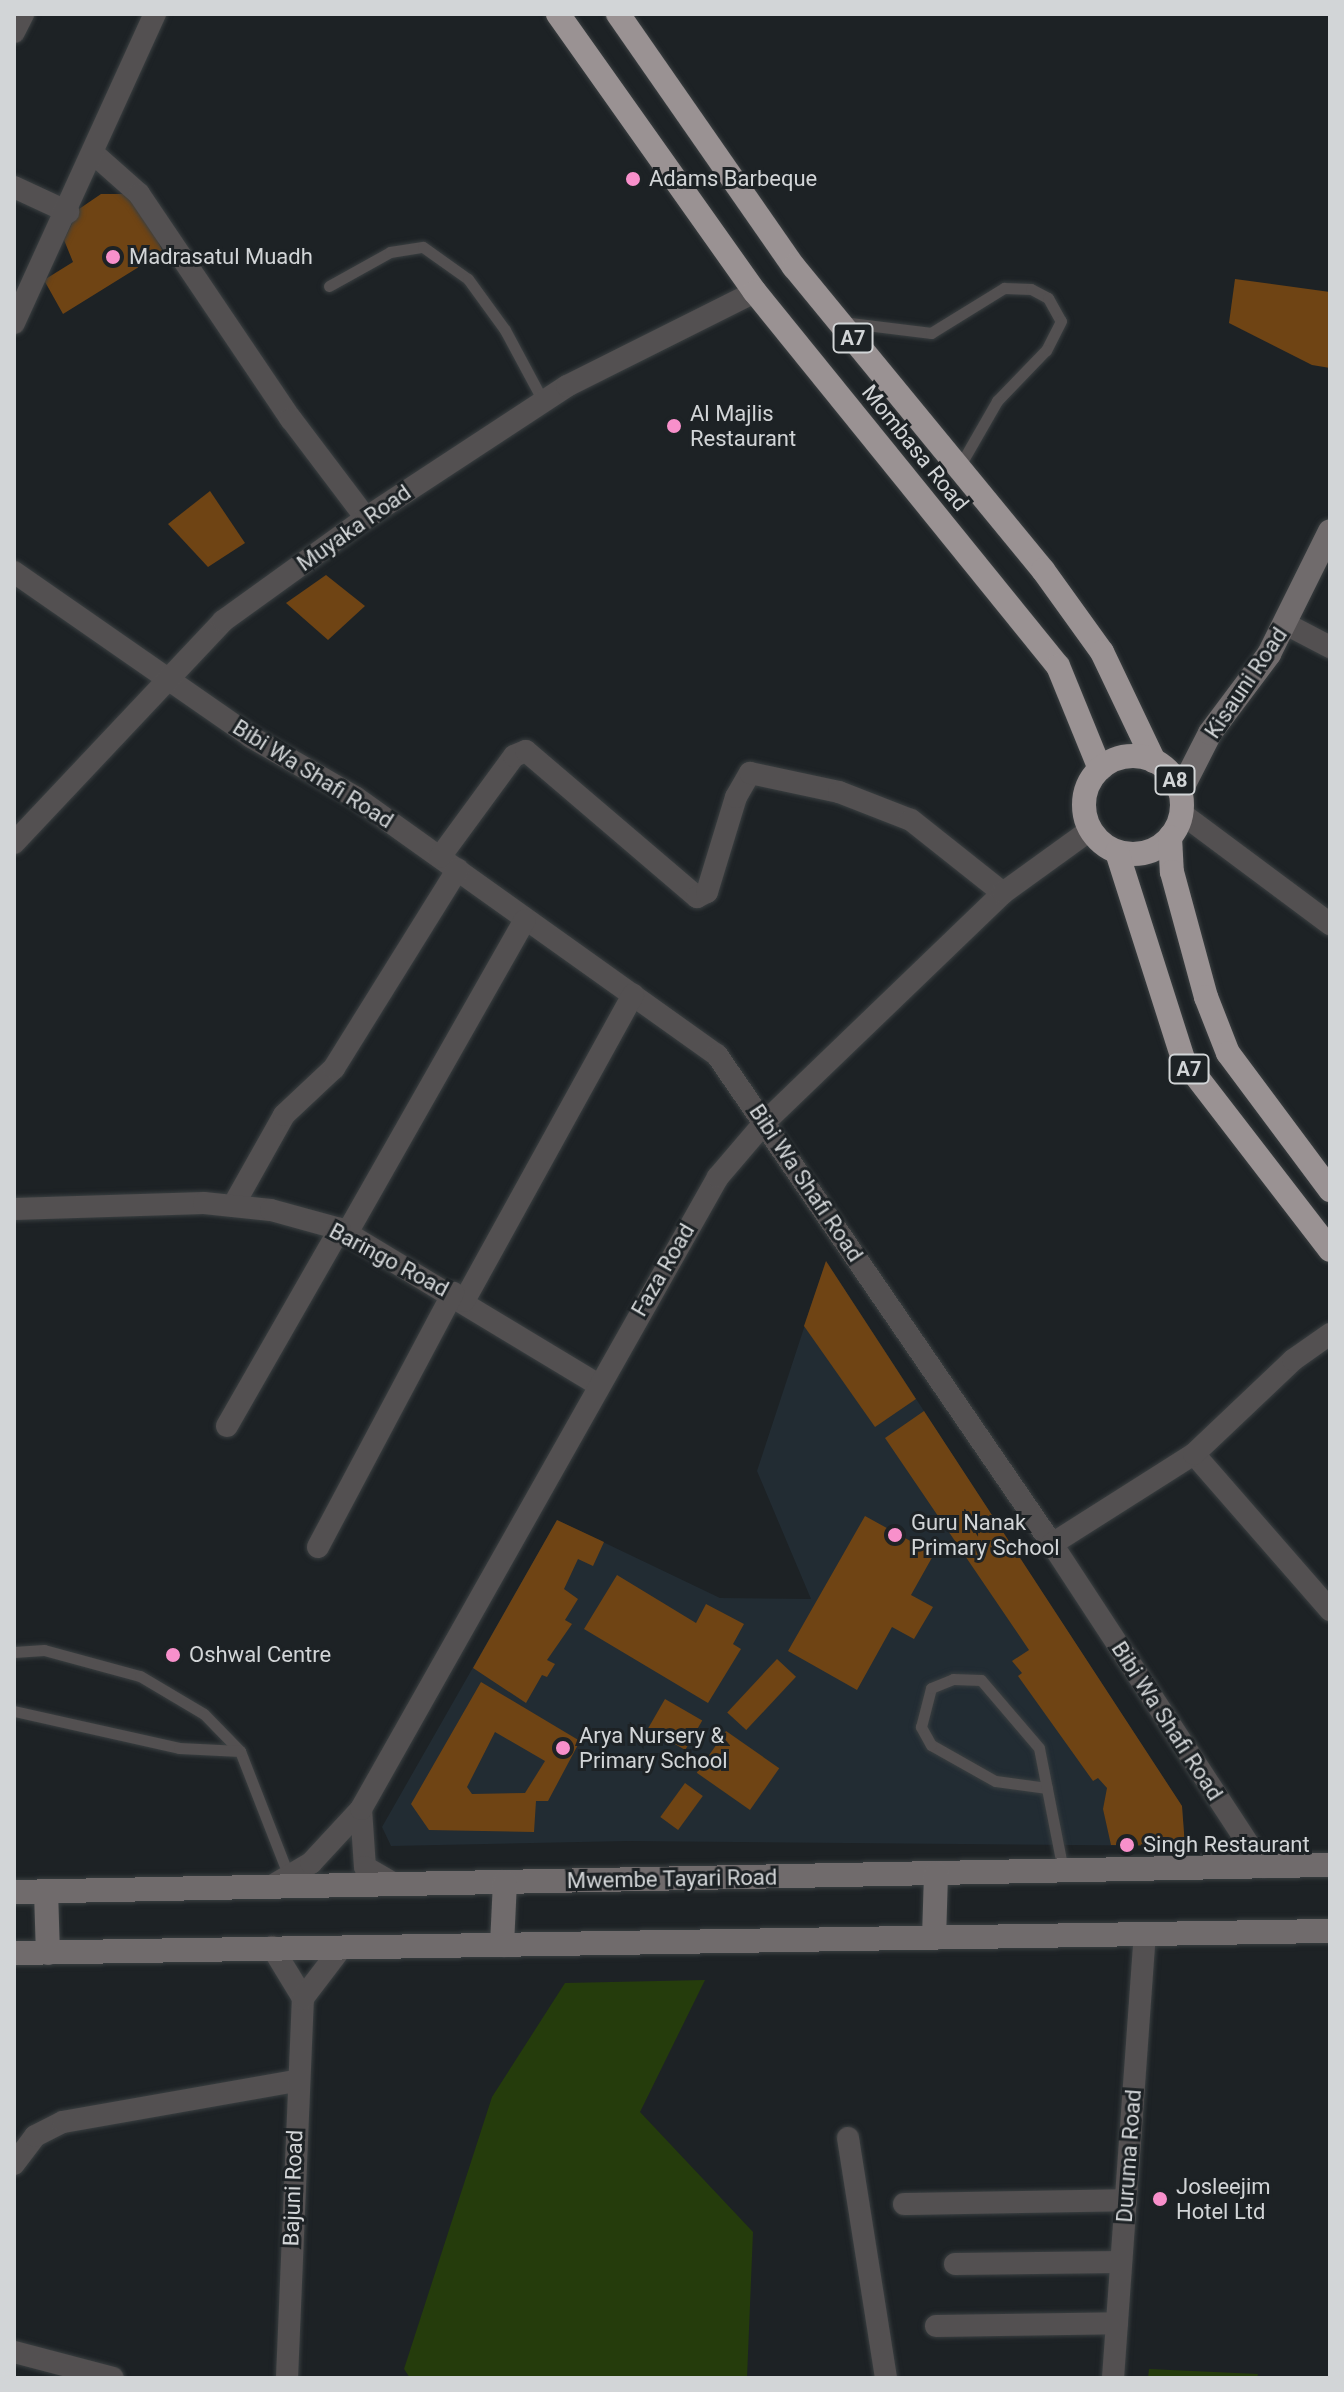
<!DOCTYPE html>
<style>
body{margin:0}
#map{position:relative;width:1344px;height:2392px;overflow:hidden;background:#1d2225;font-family:Roboto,sans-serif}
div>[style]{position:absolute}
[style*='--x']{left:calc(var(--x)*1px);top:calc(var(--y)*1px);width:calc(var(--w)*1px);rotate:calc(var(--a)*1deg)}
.built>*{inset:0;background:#222c33}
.green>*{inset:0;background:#253c0c}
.building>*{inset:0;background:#6f4414;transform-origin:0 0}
.roads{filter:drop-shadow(0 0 2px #3a3f41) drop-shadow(0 0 2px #3a3f41)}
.lane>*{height:11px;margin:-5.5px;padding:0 5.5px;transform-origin:5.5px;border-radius:5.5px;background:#535051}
.street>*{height:22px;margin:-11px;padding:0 11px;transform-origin:11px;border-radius:11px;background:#535051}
.secondary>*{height:24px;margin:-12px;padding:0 12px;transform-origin:12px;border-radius:12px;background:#706b6c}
.highway>*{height:24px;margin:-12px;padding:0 12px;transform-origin:12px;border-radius:12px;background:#9a9293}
.highway>.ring{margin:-12px;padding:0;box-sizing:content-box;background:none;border:24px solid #9a9293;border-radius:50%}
.dots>*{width:22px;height:22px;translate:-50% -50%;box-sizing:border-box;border:4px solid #1d2225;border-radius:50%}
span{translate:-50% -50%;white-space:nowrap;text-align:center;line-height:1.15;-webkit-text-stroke:6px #1d2225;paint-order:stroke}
.shield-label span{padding:2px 6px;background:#1d2225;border:2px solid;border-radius:6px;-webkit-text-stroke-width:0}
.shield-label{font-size:20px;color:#d2d5d7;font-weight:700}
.poi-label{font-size:22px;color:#d2d5d7}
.left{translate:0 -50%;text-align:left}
.street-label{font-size:22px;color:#d2d5d7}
.frame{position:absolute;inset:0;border:16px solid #d2d5d7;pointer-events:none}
</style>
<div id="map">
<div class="built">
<div style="clip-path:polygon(826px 1261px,1182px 1806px,1185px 1846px,628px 1841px,391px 1846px,382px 1827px,557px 1520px,720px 1598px,811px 1599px,757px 1471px)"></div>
</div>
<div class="green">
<div style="clip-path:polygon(705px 1980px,640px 2112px,753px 2232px,747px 2378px,410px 2378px,404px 2369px,492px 2097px,565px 1983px)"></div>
<div style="clip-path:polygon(1149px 2369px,1258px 2374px,1257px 2378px,1148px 2378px)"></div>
</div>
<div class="building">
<div style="clip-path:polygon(101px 194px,126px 194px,145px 214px,163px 252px,63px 314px,44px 280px,73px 262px,64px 240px,79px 209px)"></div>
<div style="clip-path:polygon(1235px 279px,1330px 292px,1330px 368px,1312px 365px,1229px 323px)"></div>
<div style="clip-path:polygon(210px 491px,245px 543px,208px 567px,168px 524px)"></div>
<div style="clip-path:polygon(326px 575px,365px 606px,328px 640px,286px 603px)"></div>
<div style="clip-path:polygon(826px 1261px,916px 1399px,875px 1427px,804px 1326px)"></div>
<div style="clip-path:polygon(924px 1411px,1182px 1806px,1185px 1846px,1111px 1845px,1103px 1809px,1107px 1788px,1098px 1778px,1093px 1781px,1018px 1676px,1022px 1673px,1012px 1661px,1029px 1650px,885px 1438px)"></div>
<div style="clip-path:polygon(865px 1516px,934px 1554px,911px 1595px,933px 1607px,914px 1639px,892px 1627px,857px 1690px,788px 1651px)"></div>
<div style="clip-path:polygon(557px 1520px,604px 1542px,593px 1566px,578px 1559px,564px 1589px,578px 1599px,565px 1620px,572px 1624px,547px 1660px,555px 1664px,547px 1677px,542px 1675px,526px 1703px,473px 1668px)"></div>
<div style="clip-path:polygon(617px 1575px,696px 1623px,706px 1604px,744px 1624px,733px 1644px,741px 1649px,708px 1703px,584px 1629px)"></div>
<div style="left:777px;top:1659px;width:26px;height:73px;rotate:43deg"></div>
<div style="clip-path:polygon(evenodd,481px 1682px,580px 1741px,548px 1801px,536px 1801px,534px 1832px,429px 1830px,411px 1804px,481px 1682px,495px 1732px,545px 1761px,525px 1793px,472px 1794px,467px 1787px,495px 1732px)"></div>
<div style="left:665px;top:1699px;width:43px;height:34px;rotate:30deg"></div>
<div style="left:726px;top:1731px;width:65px;height:51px;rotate:35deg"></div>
<div style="left:685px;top:1783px;width:22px;height:42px;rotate:36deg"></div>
</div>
<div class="roads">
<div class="lane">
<div style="--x:329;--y:286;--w:70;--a:-29.1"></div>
<div style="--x:390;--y:252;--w:33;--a:-9"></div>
<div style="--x:423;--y:247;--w:55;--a:35.4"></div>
<div style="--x:468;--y:279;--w:63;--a:54"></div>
<div style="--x:505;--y:330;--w:81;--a:61.8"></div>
<div style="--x:842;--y:322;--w:90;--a:7"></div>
<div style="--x:931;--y:333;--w:86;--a:-31.7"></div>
<div style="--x:1004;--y:288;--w:27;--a:2"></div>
<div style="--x:1031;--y:289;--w:19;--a:28"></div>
<div style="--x:1048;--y:298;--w:26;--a:61"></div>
<div style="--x:1061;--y:321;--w:33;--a:117"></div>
<div style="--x:1046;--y:350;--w:71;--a:133.9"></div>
<div style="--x:997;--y:401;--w:76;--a:119.9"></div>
<div style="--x:14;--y:1652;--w:30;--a:-4"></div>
<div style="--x:44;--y:1650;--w:99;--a:15.2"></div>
<div style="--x:140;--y:1676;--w:74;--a:30.7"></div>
<div style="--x:204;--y:1714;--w:52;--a:45.8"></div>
<div style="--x:240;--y:1751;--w:135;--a:68.7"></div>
<div style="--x:14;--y:1711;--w:169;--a:12.6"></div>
<div style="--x:179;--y:1748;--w:61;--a:2.8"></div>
<div style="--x:1047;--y:1788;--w:52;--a:-172.3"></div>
<div style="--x:995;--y:1781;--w:73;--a:-150.6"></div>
<div style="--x:931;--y:1745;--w:21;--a:-119"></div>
<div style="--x:921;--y:1727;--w:40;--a:-75.6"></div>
<div style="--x:931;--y:1688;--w:24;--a:-22"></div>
<div style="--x:953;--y:1679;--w:28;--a:2"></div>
<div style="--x:981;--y:1680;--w:89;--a:49.5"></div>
<div style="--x:1039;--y:1748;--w:124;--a:78.9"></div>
</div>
<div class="street">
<div style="--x:14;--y:32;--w:20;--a:-63"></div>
<div style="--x:94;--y:154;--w:60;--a:41.6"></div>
<div style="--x:139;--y:194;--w:272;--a:56"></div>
<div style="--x:291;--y:419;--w:124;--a:52.9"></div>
<div style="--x:14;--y:187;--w:60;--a:24.8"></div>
<div style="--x:14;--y:323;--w:340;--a:-65.5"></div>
<div style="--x:14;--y:572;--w:289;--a:34.8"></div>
<div style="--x:251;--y:737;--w:120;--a:30"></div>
<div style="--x:355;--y:797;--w:445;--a:35.5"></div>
<div style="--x:717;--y:1055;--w:593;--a:55.59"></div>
<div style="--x:1052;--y:1544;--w:386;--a:56.8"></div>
<div style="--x:1286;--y:624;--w:50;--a:27.6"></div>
<div style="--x:1181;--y:813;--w:186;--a:36.7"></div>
<div style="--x:14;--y:843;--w:305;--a:-46.7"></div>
<div style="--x:223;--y:621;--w:176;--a:-35.8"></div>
<div style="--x:366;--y:518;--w:240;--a:-33.3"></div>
<div style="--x:567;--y:386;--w:210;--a:-26.6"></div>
<div style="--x:440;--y:857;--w:125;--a:-53.8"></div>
<div style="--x:514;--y:756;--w:13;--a:-23"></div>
<div style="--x:526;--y:751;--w:225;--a:40.5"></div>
<div style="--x:697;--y:897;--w:11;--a:-27"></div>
<div style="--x:707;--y:892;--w:99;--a:-73"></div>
<div style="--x:736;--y:797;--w:28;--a:-60"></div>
<div style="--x:750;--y:773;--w:91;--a:12.1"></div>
<div style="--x:839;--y:792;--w:77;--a:21.3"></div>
<div style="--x:911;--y:820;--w:117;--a:38.4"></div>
<div style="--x:233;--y:1206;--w:104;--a:-60.7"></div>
<div style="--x:284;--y:1115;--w:69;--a:-43.2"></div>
<div style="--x:334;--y:1068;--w:234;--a:-58.1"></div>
<div style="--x:14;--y:1209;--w:190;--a:-1.8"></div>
<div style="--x:204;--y:1203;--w:67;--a:6"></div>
<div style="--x:271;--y:1210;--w:72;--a:15.4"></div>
<div style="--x:340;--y:1229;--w:300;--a:31.1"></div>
<div style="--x:347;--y:1233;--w:360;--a:-60.4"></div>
<div style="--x:464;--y:1301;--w:350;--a:-61.1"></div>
<div style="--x:227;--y:1426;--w:227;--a:-60.2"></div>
<div style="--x:1194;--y:1454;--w:207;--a:48.9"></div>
<div style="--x:1052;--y:1544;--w:168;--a:-32.4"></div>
<div style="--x:1194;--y:1454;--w:137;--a:-43.5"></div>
<div style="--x:1293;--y:1360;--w:45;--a:-35.1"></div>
<div style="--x:318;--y:1547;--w:288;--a:-62"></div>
<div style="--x:361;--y:1809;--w:58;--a:86.1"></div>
<div style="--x:365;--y:1867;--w:36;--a:30"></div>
<div style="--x:270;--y:1887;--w:48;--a:-30.3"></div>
<div style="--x:311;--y:1863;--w:74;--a:-47.2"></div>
<div style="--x:361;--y:1809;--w:726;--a:-60.54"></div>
<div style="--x:718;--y:1177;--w:72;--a:-49.5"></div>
<div style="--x:765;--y:1122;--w:330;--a:-43.9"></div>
<div style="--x:1003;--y:893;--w:107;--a:-35.9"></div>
<div style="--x:272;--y:1947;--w:60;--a:58.7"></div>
<div style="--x:848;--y:2138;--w:243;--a:81"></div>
<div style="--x:14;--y:2164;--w:35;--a:-53"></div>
<div style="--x:35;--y:2136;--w:31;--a:-27"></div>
<div style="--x:63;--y:2122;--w:237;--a:-10"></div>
<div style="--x:904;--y:2204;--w:222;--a:-1"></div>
<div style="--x:955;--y:2264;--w:166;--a:-0.7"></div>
<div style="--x:936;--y:2326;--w:181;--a:-0.9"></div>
<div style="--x:14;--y:2352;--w:102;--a:14.7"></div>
<div style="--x:287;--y:2378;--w:380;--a:-87.6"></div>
<div style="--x:303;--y:1998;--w:64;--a:-52.6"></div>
<div style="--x:1113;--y:2378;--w:445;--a:-85.9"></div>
</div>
<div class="secondary">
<div style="--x:1180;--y:792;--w:66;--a:-63"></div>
<div style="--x:1210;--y:733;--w:99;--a:-53.2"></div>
<div style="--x:1269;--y:654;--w:137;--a:-63.6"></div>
<div style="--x:46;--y:1891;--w:62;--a:88.2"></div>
<div style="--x:14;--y:1892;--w:1316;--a:-1.18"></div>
<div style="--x:934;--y:1938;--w:65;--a:-88.2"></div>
<div style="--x:502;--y:1945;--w:63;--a:-87.3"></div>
<div style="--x:14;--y:1953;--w:1316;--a:-0.96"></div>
</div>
<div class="highway">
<div style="--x:558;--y:14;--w:341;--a:54.7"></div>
<div style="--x:755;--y:292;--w:481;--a:51"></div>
<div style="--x:1058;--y:666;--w:111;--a:67.8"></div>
<div style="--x:618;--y:14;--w:308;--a:55.2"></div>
<div style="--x:794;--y:267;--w:392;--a:50.6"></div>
<div style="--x:1043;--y:570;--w:101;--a:54.3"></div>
<div style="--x:1102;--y:652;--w:121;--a:64.5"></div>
<div class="ring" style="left:1084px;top:756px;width:74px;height:74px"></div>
<div style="--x:1170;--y:837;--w:35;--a:87"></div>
<div style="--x:1172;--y:872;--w:130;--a:74.8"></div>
<div style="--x:1206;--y:997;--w:60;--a:68.6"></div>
<div style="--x:1228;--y:1053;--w:171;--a:53.3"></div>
<div style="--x:1117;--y:852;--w:217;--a:72.3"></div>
<div style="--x:1183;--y:1059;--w:241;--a:52.4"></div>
</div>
</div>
<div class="dots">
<div style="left:633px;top:179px;background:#f890cb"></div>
<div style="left:113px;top:257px;background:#f890cb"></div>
<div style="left:674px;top:426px;background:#f890cb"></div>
<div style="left:895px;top:1535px;background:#f890cb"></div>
<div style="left:173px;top:1655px;background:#f890cb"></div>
<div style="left:563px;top:1748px;background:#f890cb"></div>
<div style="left:1127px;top:1845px;background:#f890cb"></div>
<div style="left:1160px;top:2199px;background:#f890cb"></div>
</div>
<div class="shield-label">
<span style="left:853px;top:338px">A7</span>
<span style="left:1175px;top:780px">A8</span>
<span style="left:1189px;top:1069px">A7</span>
</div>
<div class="poi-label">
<span class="left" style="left:649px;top:179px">Adams Barbeque</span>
<span class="left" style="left:129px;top:257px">Madrasatul Muadh</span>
<span class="left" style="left:690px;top:426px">Al Majlis<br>Restaurant</span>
<span class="left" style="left:911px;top:1535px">Guru Nanak<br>Primary School</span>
<span class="left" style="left:189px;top:1655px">Oshwal Centre</span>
<span class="left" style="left:579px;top:1748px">Arya Nursery &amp;<br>Primary School</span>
<span class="left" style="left:1143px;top:1845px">Singh Restaurant</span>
<span class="left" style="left:1176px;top:2199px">Josleejim<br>Hotel Ltd</span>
</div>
<div class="street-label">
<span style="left:915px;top:448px;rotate:51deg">Mombasa Road</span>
<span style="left:354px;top:528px;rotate:-35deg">Muyaka Road</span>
<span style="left:1246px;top:683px;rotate:-56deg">Kisauni Road</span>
<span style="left:313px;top:774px;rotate:32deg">Bibi Wa Shafi Road</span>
<span style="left:806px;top:1183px;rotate:56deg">Bibi Wa Shafi Road</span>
<span style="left:389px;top:1260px;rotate:28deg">Baringo Road</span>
<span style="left:663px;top:1270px;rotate:-60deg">Faza Road</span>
<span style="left:1167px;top:1721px;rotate:57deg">Bibi Wa Shafi Road</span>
<span style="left:672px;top:1879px;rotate:-1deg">Mwembe Tayari Road</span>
<span style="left:1129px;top:2156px;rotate:-86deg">Duruma Road</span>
<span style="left:293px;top:2188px;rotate:-88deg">Bajuni Road</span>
</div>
<div class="frame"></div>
</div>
